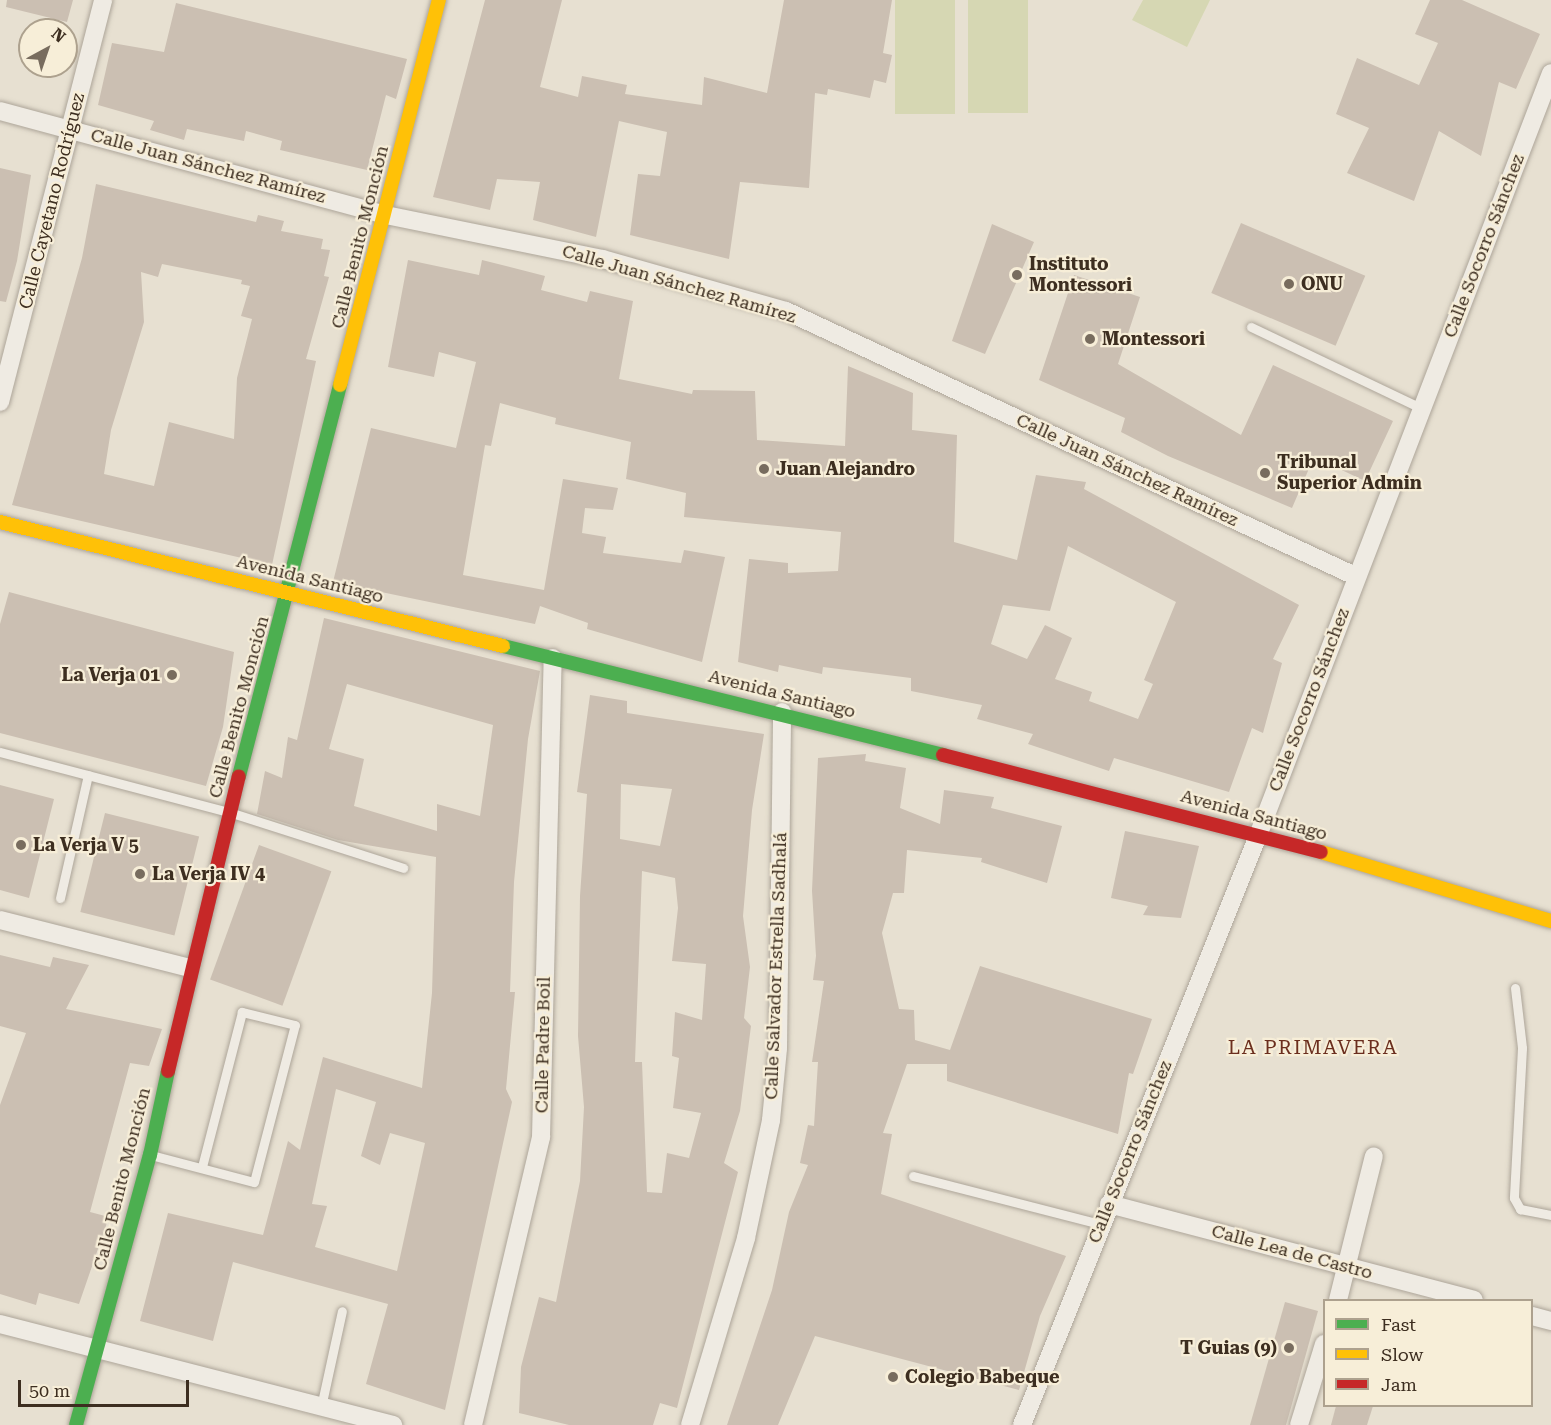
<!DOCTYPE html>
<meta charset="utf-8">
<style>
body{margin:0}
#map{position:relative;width:1551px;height:1425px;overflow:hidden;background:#e7e0d1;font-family:"Roboto Serif",serif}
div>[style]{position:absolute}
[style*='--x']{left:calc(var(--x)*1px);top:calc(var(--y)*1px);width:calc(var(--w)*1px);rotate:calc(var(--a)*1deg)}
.green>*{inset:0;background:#d6d7b3;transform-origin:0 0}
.building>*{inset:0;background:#cbbfb2;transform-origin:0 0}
.roads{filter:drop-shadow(0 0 2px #ada599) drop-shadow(0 0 2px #ada599)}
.lane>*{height:9px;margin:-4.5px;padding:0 4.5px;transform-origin:4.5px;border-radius:4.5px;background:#efebe3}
.street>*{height:18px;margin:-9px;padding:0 9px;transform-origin:9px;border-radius:9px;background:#efebe3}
.fast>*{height:14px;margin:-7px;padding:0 7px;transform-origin:7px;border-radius:7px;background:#4caf50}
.slow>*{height:14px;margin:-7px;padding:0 7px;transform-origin:7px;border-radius:7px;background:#ffc107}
.jam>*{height:14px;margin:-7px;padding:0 7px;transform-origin:7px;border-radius:7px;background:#c62828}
.dots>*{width:16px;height:16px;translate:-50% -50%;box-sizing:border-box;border:3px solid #f7eed8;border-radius:50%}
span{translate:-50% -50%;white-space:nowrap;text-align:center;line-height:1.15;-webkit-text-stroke:4.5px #f7eed8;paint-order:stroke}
.street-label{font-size:18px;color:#3d2e20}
.poi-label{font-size:18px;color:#3d2e20;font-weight:700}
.left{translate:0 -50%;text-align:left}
.right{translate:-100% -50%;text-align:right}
.neighbourhood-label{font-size:20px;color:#6b2e1e;letter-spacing:1.5px}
.legend{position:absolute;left:1323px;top:1299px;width:210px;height:108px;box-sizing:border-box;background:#f7eed8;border:2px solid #ada18e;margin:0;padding:8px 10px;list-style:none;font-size:18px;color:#3d2e20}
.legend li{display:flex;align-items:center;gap:12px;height:30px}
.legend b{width:30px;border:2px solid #ada18e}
.north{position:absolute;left:18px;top:18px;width:60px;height:60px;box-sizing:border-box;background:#f7eed8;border:2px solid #ada18e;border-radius:50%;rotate:40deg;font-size:16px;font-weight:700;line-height:24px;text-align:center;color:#3d2e20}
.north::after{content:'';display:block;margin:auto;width:21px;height:27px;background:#786c5e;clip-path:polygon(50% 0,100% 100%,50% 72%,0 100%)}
.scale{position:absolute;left:18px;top:1380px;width:171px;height:27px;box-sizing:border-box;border:3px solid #3d2e20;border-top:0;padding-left:8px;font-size:18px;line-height:21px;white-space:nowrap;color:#3d2e20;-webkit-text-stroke:4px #f7eed8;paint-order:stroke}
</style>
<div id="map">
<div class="green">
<div style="left:895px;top:0;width:60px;height:114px"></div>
<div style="left:968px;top:0;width:60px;height:113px"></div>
<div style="clip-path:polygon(1143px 0,1210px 0,1187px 47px,1132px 20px)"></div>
</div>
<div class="building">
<div style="clip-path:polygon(7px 0,73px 0,67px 22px,6px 7px)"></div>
<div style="clip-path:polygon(485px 0,562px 0,540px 87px,578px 97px,582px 76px,627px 85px,625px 94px,702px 105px,704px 77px,767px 93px,784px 0,892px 0,883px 53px,892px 55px,886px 83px,874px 80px,870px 98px,828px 89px,827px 95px,815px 93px,809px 188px,740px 182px,729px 259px,630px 235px,638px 174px,660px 176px,667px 132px,619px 121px,596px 237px,533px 220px,540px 182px,497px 179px,490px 210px,433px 197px)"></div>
<div style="clip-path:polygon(1430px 0,1462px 0,1540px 34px,1516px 89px,1499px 82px,1481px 156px,1439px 131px,1414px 201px,1347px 173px,1369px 128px,1336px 114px,1357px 58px,1419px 85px,1438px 43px,1415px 34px)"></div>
<div style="clip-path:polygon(176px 3px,407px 59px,396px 99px,386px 95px,367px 170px,280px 150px,282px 141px,246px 131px,244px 141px,187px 129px,184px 140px,150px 130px,154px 121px,98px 105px,112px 43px,164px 52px)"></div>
<div style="clip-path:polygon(0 168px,31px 175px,17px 261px,6px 302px,0 301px)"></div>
<div style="clip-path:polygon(evenodd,96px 184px,256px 222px,258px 215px,284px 221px,281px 231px,323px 239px,321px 249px,330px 250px,324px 276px,329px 277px,306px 359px,316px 361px,272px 565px,12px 505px,82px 258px,96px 184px,162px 264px,242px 280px,241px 284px,250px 286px,241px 316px,252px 319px,237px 378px,234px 439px,169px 422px,154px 486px,104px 474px,111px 430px,144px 322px,141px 272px,158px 277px,162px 264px)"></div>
<div style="left:1241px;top:223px;width:135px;height:76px;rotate:23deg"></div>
<div style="clip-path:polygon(992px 224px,1034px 242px,985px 354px,952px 341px)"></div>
<div style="clip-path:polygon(evenodd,408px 260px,479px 275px,482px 260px,545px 276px,541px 290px,587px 302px,590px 291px,633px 301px,619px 379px,692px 394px,693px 390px,755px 391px,757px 440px,845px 446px,848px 366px,913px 393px,912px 430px,957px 435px,954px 542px,1017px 560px,1036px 475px,1086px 482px,1084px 489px,1299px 605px,1273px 659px,1282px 663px,1263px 733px,1252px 728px,1229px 792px,1114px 758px,1109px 771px,1028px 744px,1033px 734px,977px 719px,982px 705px,911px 691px,911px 678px,823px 667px,822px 674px,779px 665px,778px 672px,738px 662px,749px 559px,788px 563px,788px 573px,838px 571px,841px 532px,684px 517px,686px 493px,626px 479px,631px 442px,555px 424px,556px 418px,500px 403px,491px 446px,485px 445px,463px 575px,544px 590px,563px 479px,618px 488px,613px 510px,585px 508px,582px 533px,606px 537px,603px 553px,681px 563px,684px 550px,725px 557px,702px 662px,587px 629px,588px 623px,540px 606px,535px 624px,333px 582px,371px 428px,456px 448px,476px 362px,439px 352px,434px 377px,388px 367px,408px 260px,1068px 546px,1176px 602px,1144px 680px,1153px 684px,1138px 719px,1089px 701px,1092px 692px,1055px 679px,1072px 638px,1045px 625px,1027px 659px,991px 644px,1003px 605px,1050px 611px,1068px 546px)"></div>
<div style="clip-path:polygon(1074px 275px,1140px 297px,1118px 364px,1241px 435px,1273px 365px,1393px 421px,1365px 481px,1314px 457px,1292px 508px,1168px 456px,1121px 432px,1125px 418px,1039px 380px)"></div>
<div style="clip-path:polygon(9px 592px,234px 652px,223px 727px,206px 786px,0 733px,0 624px)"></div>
<div style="clip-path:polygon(evenodd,324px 618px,540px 671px,528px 739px,514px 882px,510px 992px,515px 992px,506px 1089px,512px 1102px,445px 1410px,366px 1384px,388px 1304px,233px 1262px,213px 1341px,140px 1321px,168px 1213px,263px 1235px,288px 1141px,300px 1150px,323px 1057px,422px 1088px,432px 993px,436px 857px,338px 840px,257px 814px,265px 771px,282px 778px,288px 737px,297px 740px,324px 618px,347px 684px,493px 725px,480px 816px,437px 804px,437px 831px,354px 806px,364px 759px,329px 749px,347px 684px,324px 618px,336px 1089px,376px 1102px,361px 1156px,380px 1165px,390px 1133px,425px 1143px,397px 1271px,315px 1247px,327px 1206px,312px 1204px,336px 1089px)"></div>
<div style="clip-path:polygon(evenodd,590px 695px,627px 701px,627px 713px,764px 734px,752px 810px,743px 916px,750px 967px,744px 1018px,751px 1026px,740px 1111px,724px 1163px,738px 1172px,677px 1408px,660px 1403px,653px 1425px,569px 1425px,519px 1413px,521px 1367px,539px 1297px,556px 1302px,580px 1181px,584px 1107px,578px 1036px,580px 896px,587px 794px,577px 792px,590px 695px,621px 784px,672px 789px,660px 846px,620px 839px,621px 784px,590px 695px,642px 871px,675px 878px,678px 908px,672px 961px,706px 964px,702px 1020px,675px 1012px,672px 1056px,679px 1058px,673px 1108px,701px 1113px,689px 1158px,667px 1153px,662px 1193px,647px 1192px,642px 1062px,635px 1062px,642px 871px)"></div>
<div style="clip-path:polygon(866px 754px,865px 761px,906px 768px,900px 808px,940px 824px,944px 790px,994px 797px,991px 808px,1062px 826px,1047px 883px,981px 862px,982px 858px,907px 850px,904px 893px,893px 893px,882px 933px,899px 1009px,914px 1010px,915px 1040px,950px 1050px,980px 966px,1152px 1019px,1133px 1074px,1129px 1073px,1118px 1134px,947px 1081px,947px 1064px,907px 1064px,883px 1133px,892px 1134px,881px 1194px,1066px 1256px,1040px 1316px,1019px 1390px,815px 1336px,778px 1425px,727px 1425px,772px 1290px,789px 1212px,808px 1165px,800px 1163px,808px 1125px,814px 1126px,818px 1062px,812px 1062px,824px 981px,813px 980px,816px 956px,812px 891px,818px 758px)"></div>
<div style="clip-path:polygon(0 785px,54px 799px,29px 898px,0 890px)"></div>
<div style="left:105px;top:813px;width:97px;height:102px;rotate:14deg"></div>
<div style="clip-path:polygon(1125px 831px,1199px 846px,1181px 918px,1143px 915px,1148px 906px,1111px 898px)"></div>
<div style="left:259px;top:845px;width:77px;height:143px;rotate:20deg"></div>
<div style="clip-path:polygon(0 955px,50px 967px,53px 957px,89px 965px,66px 1009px,162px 1029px,149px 1066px,130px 1063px,90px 1212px,109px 1217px,79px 1304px,39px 1293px,36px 1305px,0 1294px,0 1105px,26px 1033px,0 1026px)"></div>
<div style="clip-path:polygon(1285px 1302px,1318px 1311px,1292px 1404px,1286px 1425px,1250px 1425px)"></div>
<div style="clip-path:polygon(1336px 1406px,1373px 1406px,1367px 1425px,1331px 1425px)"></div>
</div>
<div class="roads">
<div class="lane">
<div style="--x:1251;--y:327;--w:188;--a:25.5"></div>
<div style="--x:0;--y:752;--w:237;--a:14.7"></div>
<div style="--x:229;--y:812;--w:183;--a:17.8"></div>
<div style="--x:60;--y:898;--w:126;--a:-77.2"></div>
<div style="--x:1515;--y:988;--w:60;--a:83.3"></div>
<div style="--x:1522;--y:1048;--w:150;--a:93.1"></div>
<div style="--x:1514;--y:1198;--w:13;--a:61"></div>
<div style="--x:1520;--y:1209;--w:32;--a:11"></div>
<div style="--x:151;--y:1155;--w:106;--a:14.7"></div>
<div style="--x:254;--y:1182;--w:162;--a:-75.4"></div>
<div style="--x:295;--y:1025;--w:55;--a:-166.2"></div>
<div style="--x:242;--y:1012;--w:160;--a:104.5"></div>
<div style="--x:913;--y:1176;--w:193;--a:14.4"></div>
<div style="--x:321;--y:1407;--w:98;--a:-77.7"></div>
</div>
<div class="street">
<div style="--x:0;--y:111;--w:400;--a:15.1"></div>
<div style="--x:386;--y:215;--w:221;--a:11.5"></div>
<div style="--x:603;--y:259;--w:190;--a:15.9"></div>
<div style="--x:786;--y:311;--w:628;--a:24.97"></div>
<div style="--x:0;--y:402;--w:415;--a:-75.6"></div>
<div style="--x:0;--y:920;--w:196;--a:14.2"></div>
<div style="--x:1109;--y:1204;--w:377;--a:14.7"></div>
<div style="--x:1338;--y:1300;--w:148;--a:-76"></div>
<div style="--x:1532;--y:1316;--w:20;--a:15"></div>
<div style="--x:0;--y:1324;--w:406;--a:14.4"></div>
<div style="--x:473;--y:1425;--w:296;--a:-76.7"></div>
<div style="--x:541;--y:1137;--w:479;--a:-88.6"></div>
<div style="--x:690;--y:1425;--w:195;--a:-73.3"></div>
<div style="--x:746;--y:1238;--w:121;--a:-78"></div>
<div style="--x:771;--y:1120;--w:72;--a:-84.4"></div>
<div style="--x:778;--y:1048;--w:336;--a:-89.3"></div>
<div style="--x:1022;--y:1425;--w:638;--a:-68.18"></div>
<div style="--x:1259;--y:833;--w:814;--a:-68.98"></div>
<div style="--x:1299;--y:1425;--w:85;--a:-72.8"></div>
</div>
<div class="fast">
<div style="--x:503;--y:646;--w:453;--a:13.9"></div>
<div style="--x:239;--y:776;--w:404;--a:-75.5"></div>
<div style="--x:76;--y:1425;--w:280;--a:-74.7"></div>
<div style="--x:150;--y:1155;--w:86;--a:-77.9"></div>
</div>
<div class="slow">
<div style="--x:340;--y:385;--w:398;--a:-75.6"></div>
<div style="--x:0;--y:522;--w:518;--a:13.85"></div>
<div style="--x:1321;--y:852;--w:240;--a:16.7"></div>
</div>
<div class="jam">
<div style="--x:943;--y:755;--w:390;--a:14.4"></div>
<div style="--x:168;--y:1071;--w:303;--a:-76.5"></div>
</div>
</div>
<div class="dots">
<div style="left:1017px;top:275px;background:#786c5e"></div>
<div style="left:1289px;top:284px;background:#786c5e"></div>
<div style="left:1090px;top:339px;background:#786c5e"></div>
<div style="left:764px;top:469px;background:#786c5e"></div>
<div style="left:1265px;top:473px;background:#786c5e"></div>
<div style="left:172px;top:675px;background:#786c5e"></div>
<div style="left:21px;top:845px;background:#786c5e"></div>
<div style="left:140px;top:874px;background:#786c5e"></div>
<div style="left:1289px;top:1348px;background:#786c5e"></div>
<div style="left:893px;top:1377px;background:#786c5e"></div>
</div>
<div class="street-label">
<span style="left:208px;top:166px;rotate:15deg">Calle Juan Sánchez Ramírez</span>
<span style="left:52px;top:201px;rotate:-76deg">Calle Cayetano Rodríguez</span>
<span style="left:360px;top:237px;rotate:-76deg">Calle Benito Monción</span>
<span style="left:1484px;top:246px;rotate:-69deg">Calle Socorro Sánchez</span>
<span style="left:679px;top:284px;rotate:16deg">Calle Juan Sánchez Ramírez</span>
<span style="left:1127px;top:470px;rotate:25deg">Calle Juan Sánchez Ramírez</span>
<span style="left:310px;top:579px;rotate:14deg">Avenida Santiago</span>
<span style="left:782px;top:694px;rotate:14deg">Avenida Santiago</span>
<span style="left:1309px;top:700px;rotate:-69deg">Calle Socorro Sánchez</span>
<span style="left:239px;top:707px;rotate:-75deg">Calle Benito Monción</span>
<span style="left:1254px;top:815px;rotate:15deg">Avenida Santiago</span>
<span style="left:776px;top:966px;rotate:-88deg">Calle Salvador Estrella Sadhalá</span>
<span style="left:543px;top:1045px;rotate:-89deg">Calle Padre Boil</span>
<span style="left:1130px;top:1152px;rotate:-68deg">Calle Socorro Sánchez</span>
<span style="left:122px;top:1179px;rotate:-76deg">Calle Benito Monción</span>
<span style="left:1292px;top:1252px;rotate:15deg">Calle Lea de Castro</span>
</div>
<div class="poi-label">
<span class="left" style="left:1029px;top:275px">Instituto<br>Montessori</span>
<span class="left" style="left:1301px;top:284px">ONU</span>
<span class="left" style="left:1102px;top:339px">Montessori</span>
<span class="left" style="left:1277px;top:473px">Tribunal<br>Superior Admin</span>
<span class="left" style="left:776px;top:469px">Juan Alejandro</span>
<span class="right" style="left:160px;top:675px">La Verja 01</span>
<span class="left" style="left:33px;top:845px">La Verja V 5</span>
<span class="left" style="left:152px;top:874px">La Verja IV 4</span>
<span class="right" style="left:1277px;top:1348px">T Guias (9)</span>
<span class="left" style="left:905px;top:1377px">Colegio Babeque</span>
</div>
<div class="neighbourhood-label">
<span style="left:1313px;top:1047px">LA PRIMAVERA</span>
</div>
<ul class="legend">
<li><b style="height:8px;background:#4caf50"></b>Fast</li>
<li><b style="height:8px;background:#ffc107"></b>Slow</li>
<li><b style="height:8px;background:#c62828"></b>Jam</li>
</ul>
<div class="north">N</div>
<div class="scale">50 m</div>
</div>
